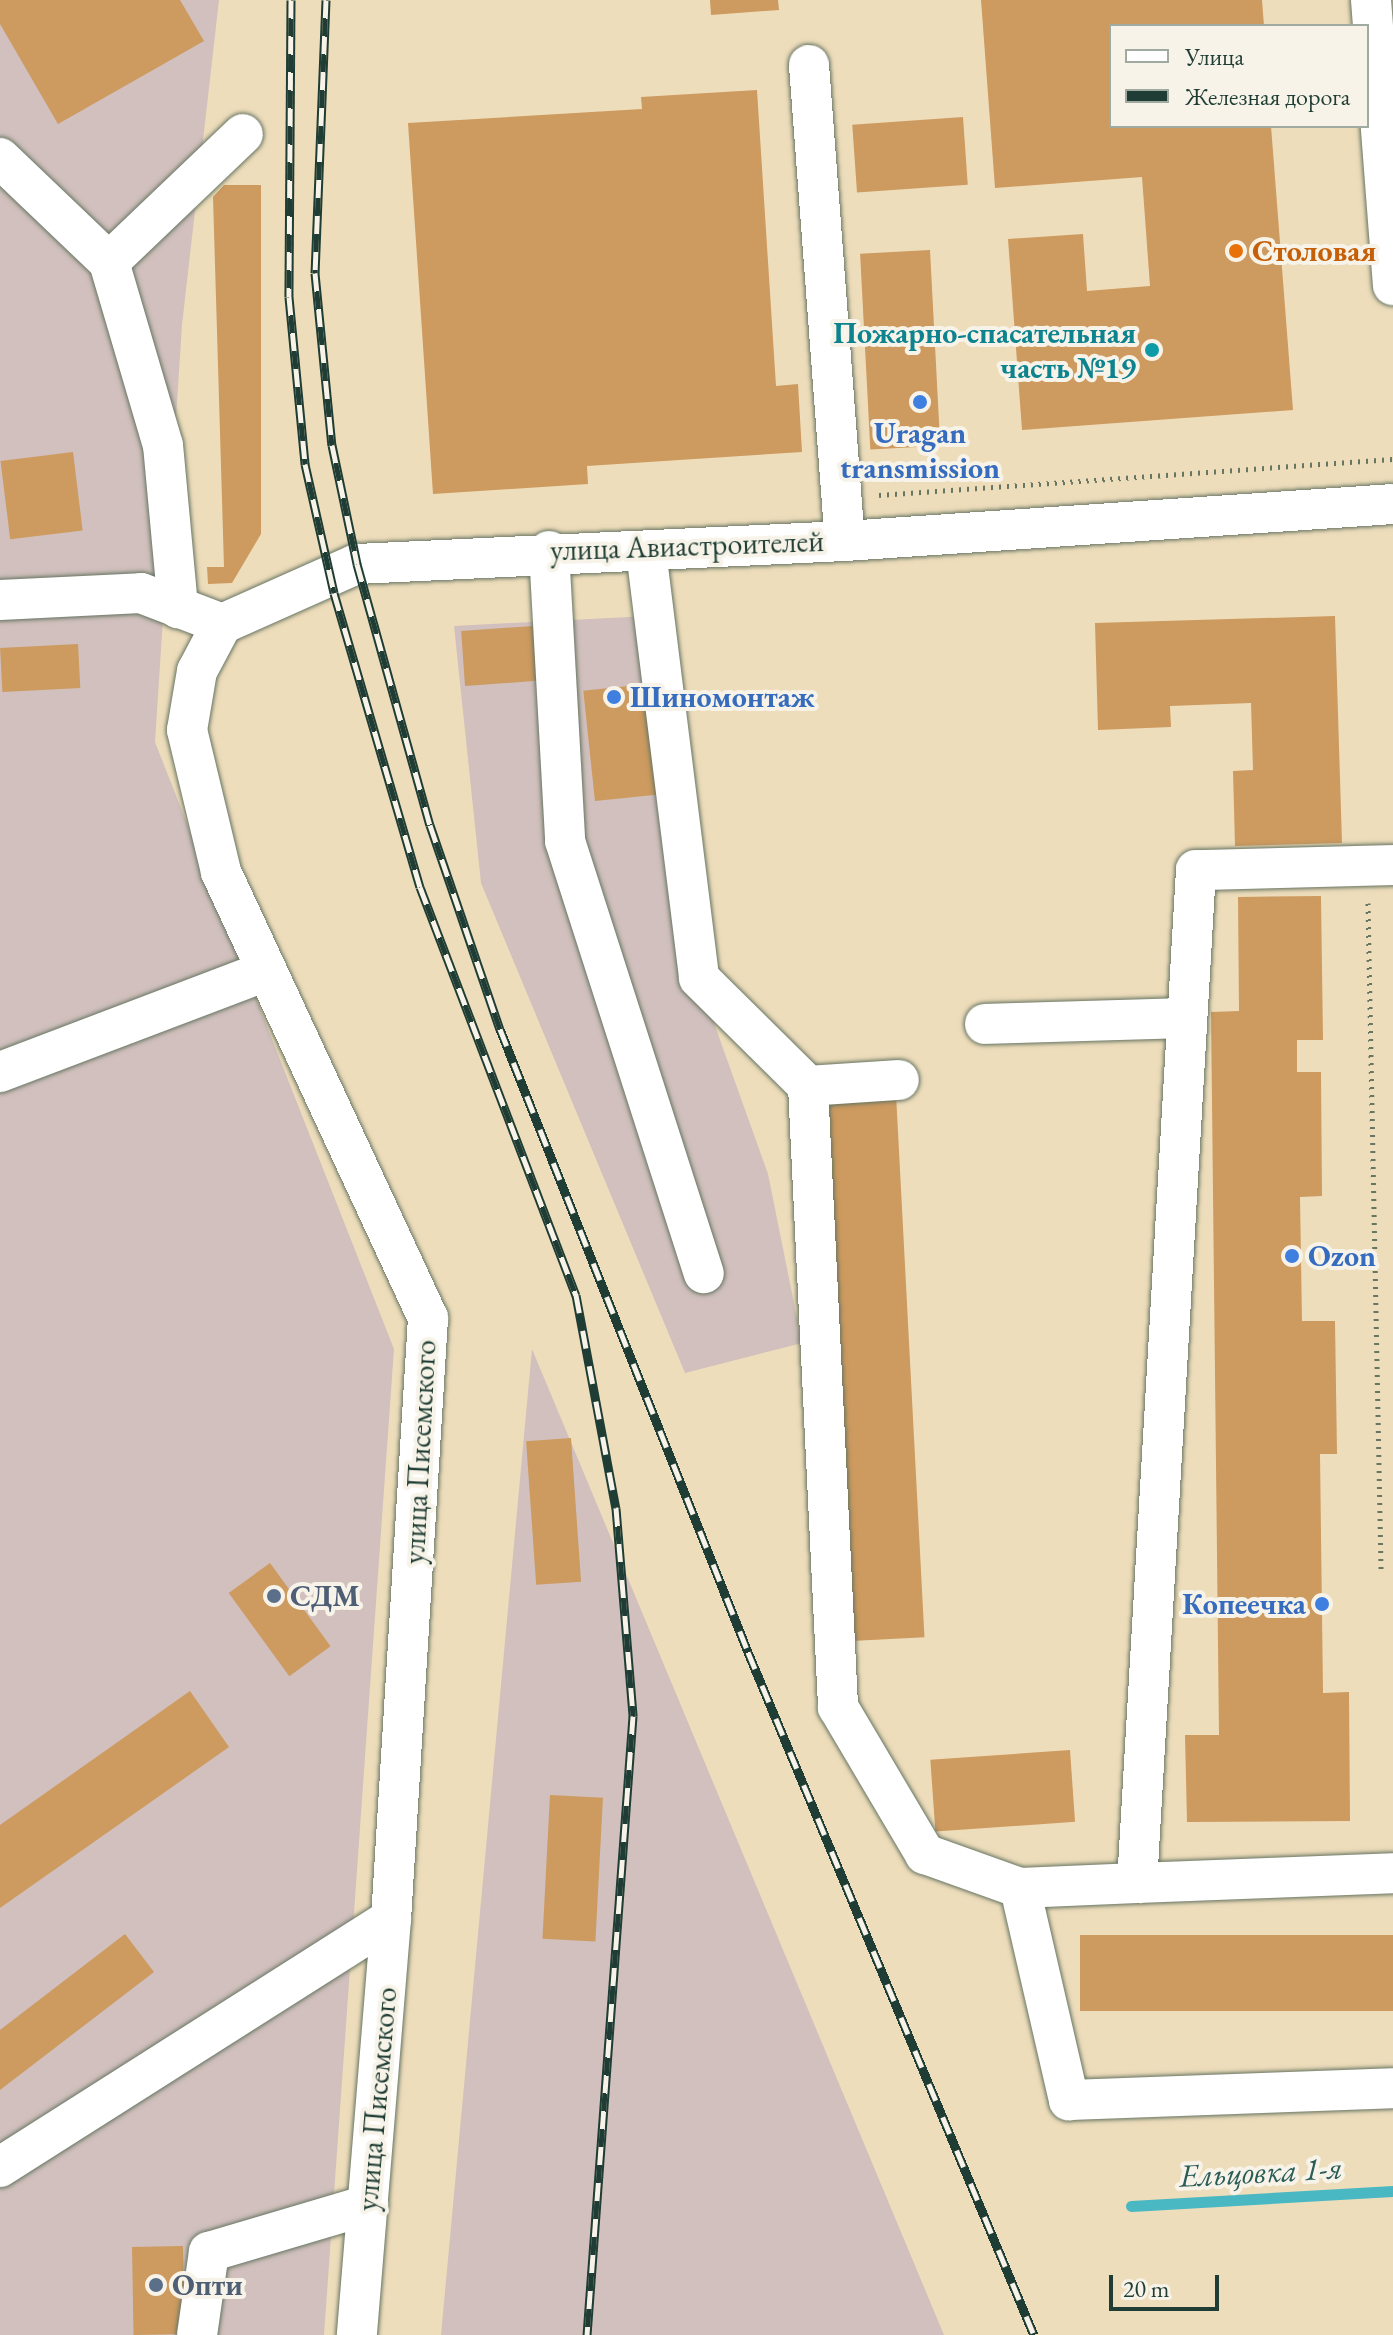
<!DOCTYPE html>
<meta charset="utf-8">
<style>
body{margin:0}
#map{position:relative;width:1393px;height:2335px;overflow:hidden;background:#edb;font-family:"EB Garamond",serif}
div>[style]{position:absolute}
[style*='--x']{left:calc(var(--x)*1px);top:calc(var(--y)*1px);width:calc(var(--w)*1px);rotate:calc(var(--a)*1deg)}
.industrial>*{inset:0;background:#d1c0bd}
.stream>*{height:11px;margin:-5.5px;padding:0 5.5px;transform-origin:5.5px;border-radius:5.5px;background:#4ab8c3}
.building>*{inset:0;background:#cd9a5f;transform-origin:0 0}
.path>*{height:5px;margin-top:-2.5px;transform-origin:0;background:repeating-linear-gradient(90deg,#677563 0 2px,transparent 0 8px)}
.roads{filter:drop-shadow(0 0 2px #677563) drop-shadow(0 0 2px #677563)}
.minor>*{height:40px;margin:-20px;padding:0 20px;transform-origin:20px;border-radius:20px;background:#fff}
.rail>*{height:9px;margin-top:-4.5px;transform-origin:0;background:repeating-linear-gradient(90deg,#f7f3e8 0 18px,#1f3d34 0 36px);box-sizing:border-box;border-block:2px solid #1f3d34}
.dots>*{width:22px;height:22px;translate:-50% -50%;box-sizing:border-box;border:4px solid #f7f3e8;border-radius:50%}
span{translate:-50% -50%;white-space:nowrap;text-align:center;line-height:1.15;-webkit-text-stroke:8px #f7f3e8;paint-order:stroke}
.food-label{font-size:30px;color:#c56008;font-weight:700}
.left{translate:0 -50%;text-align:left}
.culture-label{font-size:30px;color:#0d838f;font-weight:700}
.right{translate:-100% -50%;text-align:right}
.shop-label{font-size:30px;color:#366cbe;font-weight:700}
.street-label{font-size:30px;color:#1f3d34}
.service-label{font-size:30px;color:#4e5e75;font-weight:700}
.water-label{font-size:32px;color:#2a5c58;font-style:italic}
.legend{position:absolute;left:1109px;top:24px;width:260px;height:104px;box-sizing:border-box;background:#f7f3e8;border:2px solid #a1aaa0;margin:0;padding:10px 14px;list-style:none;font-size:24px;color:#1f3d34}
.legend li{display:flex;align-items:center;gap:16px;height:40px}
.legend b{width:40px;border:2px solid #a1aaa0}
.scale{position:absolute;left:1109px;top:2275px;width:110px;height:36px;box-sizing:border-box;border:4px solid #1f3d34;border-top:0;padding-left:10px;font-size:24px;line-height:28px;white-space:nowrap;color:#1f3d34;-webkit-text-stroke:6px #f7f3e8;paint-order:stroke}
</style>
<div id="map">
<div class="industrial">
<div style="clip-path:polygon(0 0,219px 0,182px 325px,155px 742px,394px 1349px,324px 2335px,0 2335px)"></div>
<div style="clip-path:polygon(648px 616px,675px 914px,768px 1174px,802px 1343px,685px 1373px,481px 883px,454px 626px)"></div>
<div style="clip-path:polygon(532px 1349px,944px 2335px,441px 2335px)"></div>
</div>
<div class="stream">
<div style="--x:1131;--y:2206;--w:262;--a:-3.3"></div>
</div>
<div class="building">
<div style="clip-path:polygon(0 0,180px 0,204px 41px,58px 124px,0 24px)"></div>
<div style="clip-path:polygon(710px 0,778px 0,779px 10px,711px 15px)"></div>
<div style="clip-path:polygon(981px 0,1262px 0,1264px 26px,1111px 26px,1111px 126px,1271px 126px,1293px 410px,1022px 430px,1008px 239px,1083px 234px,1087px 291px,1150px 286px,1142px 177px,995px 188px)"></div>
<div style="clip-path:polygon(757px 90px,776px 386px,798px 384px,802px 452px,587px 466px,588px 484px,433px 494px,408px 123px,642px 109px,641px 97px)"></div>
<div style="left:963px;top:117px;width:68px;height:111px;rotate:86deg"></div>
<div style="clip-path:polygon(224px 185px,261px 185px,261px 534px,232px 583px,208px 584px,207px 567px,224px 567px,213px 197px)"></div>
<div style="left:930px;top:250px;width:196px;height:70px;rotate:87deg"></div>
<div style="left:73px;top:452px;width:79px;height:73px;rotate:83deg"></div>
<div style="clip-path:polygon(1335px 616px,1342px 843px,1235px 846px,1233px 771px,1253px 770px,1251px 703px,1170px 706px,1171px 727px,1098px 730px,1095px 623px)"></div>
<div style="left:533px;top:626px;width:55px;height:72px;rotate:86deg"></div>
<div style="left:78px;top:644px;width:44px;height:78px;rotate:87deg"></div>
<div style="left:647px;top:684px;width:111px;height:64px;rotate:84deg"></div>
<div style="clip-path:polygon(1321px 896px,1323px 1040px,1297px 1040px,1297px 1072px,1321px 1072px,1322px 1196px,1300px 1197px,1302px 1321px,1335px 1321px,1337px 1454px,1320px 1454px,1323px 1693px,1349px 1692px,1350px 1821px,1187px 1822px,1185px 1735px,1219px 1735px,1211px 1012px,1239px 1011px,1238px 897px)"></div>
<div style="left:896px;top:1094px;width:544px;height:73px;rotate:87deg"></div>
<div style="left:571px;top:1438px;width:144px;height:45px;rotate:86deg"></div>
<div style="left:270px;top:1563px;width:103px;height:51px;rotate:54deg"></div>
<div style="clip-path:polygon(190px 1691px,229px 1747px,0 1908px,0 1825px)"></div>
<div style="left:1070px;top:1750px;width:72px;height:140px;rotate:86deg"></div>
<div style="left:550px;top:1795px;width:53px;height:144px;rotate:3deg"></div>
<div style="clip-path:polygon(125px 1934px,154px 1972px,0 2090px,0 2030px)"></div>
<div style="left:1393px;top:1935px;width:76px;height:313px;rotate:90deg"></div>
<div style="left:183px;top:2246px;width:88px;height:51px;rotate:89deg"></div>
</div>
<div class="path">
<div style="--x:879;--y:495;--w:515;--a:-4.01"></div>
<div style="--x:1368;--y:903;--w:667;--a:88.88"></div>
</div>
<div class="roads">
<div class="minor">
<div style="--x:1371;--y:0;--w:286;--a:85.6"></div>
<div style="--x:809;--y:65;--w:477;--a:85.7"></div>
<div style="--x:0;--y:158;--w:151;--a:43.7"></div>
<div style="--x:109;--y:262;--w:191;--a:73.6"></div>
<div style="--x:163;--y:445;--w:164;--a:84.7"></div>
<div style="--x:109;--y:262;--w:185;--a:-43.7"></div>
<div style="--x:549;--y:551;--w:290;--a:86.8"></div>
<div style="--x:565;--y:841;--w:454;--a:72.2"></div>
<div style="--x:646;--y:551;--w:430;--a:82.9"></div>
<div style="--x:699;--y:978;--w:153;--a:44.7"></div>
<div style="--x:808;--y:1086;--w:622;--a:87.23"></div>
<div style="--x:838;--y:1707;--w:171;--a:59.4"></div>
<div style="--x:925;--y:1854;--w:101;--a:19.7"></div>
<div style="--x:0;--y:600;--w:141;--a:-2.8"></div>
<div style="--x:141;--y:593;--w:87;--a:20.9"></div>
<div style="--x:222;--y:624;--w:148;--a:-24"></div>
<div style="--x:357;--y:564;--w:489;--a:-2.7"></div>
<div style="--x:845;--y:541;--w:549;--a:-3.86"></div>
<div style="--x:222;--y:624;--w:53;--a:118"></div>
<div style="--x:197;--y:671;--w:60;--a:99.6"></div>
<div style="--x:187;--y:730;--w:146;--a:76.5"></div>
<div style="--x:221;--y:872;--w:492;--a:65.1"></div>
<div style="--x:428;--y:1318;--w:602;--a:93.52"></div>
<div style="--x:391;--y:1919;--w:417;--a:94.7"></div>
<div style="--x:1393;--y:865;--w:197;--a:178.5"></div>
<div style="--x:1196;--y:870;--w:1015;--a:93.33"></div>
<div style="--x:1137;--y:1883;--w:256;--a:-2.2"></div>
<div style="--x:985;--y:1024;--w:199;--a:-1.7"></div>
<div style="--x:0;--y:1072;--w:285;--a:-20.8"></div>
<div style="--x:808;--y:1086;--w:91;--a:-3.8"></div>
<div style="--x:1137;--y:1883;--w:117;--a:177.6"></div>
<div style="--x:1020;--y:1888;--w:218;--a:77"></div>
<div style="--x:1069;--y:2100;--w:324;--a:-2.1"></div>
<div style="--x:0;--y:2167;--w:463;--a:-32.4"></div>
<div style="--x:197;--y:2335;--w:84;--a:-81.8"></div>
<div style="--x:209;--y:2252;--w:166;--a:-16.5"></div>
</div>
</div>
<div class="rail">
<div style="--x:291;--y:0;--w:297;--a:90.4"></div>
<div style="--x:289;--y:297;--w:168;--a:84.5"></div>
<div style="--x:305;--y:464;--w:132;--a:77.3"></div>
<div style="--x:334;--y:593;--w:306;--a:73.7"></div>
<div style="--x:420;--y:887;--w:437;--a:69.1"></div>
<div style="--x:576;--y:1295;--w:217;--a:79.4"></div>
<div style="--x:616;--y:1508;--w:209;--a:85.3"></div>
<div style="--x:633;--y:1716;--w:621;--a:94.25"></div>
<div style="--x:326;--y:0;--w:273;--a:92.3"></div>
<div style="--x:315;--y:273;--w:173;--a:84.4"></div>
<div style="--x:332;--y:445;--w:122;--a:78.1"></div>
<div style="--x:357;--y:564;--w:271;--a:74.4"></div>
<div style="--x:430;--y:825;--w:216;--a:71.1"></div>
<div style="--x:500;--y:1029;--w:671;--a:68.29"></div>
<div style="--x:748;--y:1652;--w:740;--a:67.28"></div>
</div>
<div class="dots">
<div style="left:1236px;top:251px;background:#e8710a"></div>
<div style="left:1152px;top:350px;background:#0f9aa8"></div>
<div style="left:920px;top:402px;background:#3f7fe0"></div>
<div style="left:614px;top:697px;background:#3f7fe0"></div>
<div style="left:1292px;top:1256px;background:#3f7fe0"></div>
<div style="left:274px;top:1596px;background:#5c6f8a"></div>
<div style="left:1322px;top:1604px;background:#3f7fe0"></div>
<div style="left:156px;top:2285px;background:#5c6f8a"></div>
</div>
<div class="food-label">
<span class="left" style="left:1252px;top:251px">Столовая</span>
</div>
<div class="culture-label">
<span class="right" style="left:1136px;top:350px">Пожарно-спасательная<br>часть №19</span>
</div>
<div class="shop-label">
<span style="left:920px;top:450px">Uragan<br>transmission</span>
<span class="left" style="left:630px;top:697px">Шиномонтаж</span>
<span class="left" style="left:1308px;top:1256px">Ozon</span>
<span class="right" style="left:1306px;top:1604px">Копеечка</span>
</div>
<div class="street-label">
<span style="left:687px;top:546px;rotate:-2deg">улица Авиастроителей</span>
<span style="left:420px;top:1452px;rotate:-87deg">улица Писемского</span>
<span style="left:377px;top:2099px;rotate:-85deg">улица Писемского</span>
</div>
<div class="service-label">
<span class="left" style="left:290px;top:1596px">СДМ</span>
<span class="left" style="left:172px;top:2285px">Опти</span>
</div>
<div class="water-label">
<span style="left:1261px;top:2172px;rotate:-3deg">Ельцовка 1-я</span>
</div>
<ul class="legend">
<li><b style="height:10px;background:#fff"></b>Улица</li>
<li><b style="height:10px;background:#1f3d34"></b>Железная дорога</li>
</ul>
<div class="scale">20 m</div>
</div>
